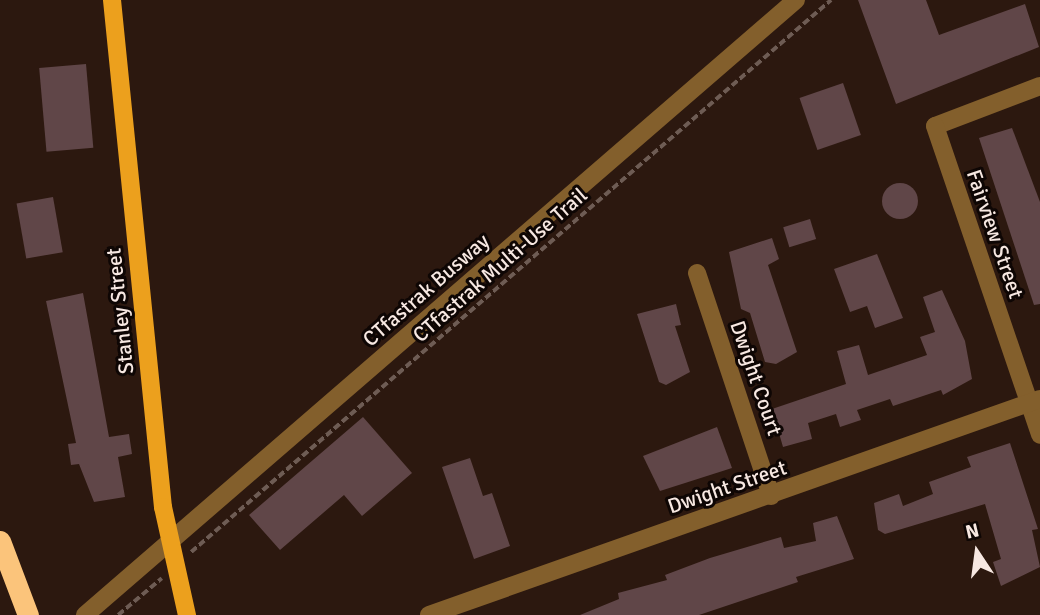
<!DOCTYPE html>
<style>
body{margin:0}
#map{position:relative;width:1040px;height:615px;overflow:hidden;background:#2c180f;font-family:Signika,sans-serif}
div>[style]{position:absolute}
[style*='--x']{left:calc(var(--x)*1px);top:calc(var(--y)*1px);width:calc(var(--w)*1px);rotate:calc(var(--a)*1deg)}
.building>*{inset:0;background:#604648;transform-origin:0 0}
.round{border-radius:50%}
.path>*{height:3.5px;margin-top:-1.75px;transform-origin:0;background:repeating-linear-gradient(90deg,#6e5c54 0 7px,transparent 0 10.5px)}
.minor>*{height:18px;margin:-9px;padding:0 9px;transform-origin:9px;border-radius:9px;background:#835f2c}
.major>*{height:18px;margin:-9px;padding:0 9px;transform-origin:9px;border-radius:9px;background:#eca01d}
.highway>*{height:21px;margin:-10.5px;padding:0 10.5px;transform-origin:10.5px;border-radius:10.5px;background:#fbc47b}
span{translate:-50% -50%;white-space:nowrap;text-align:center;line-height:1.15;-webkit-text-stroke:6px #0e0604;paint-order:stroke}
.street-label{font-size:21px;color:#f7e8e2}
.north{position:absolute;left:942px;top:517px;width:70px;height:70px;-webkit-text-stroke:5px #0e0604;paint-order:stroke;rotate:347deg;font-size:19px;font-weight:700;line-height:28px;text-align:center;color:#f7e8e2}
.north::after{content:'';display:block;margin:auto;width:24px;height:32px;background:#f7e8e2;clip-path:polygon(50% 0,100% 100%,50% 72%,0 100%)}
</style>
<div id="map">
<div class="building">
<div style="clip-path:polygon(858px 0,926px 0,939px 35px,1025px 4px,1039px 47px,896px 104px)"></div>
<div style="left:86px;top:64px;width:84px;height:47px;rotate:85deg"></div>
<div style="left:843px;top:83px;width:55px;height:46px;rotate:71deg"></div>
<div style="clip-path:polygon(1012px 128px,1040px 202px,1040px 304px,1034px 305px,979px 138px)"></div>
<div class="round" style="left:882px;top:183px;width:36px;height:36px"></div>
<div style="left:53px;top:197px;width:56px;height:37px;rotate:80deg"></div>
<div style="left:810px;top:219px;width:21px;height:28px;rotate:73deg"></div>
<div style="clip-path:polygon(772px 238px,779px 259px,768px 265px,797px 352px,776px 364px,765px 362px,750px 313px,741px 309px,729px 252px)"></div>
<div style="clip-path:polygon(877px 254px,903px 318px,875px 328px,867px 306px,850px 312px,834px 269px)"></div>
<div style="clip-path:polygon(942px 290px,965px 341px,972px 379px,943px 395px,941px 390px,893px 406px,890px 399px,857px 410px,861px 420px,840px 427px,836px 414px,808px 423px,812px 439px,783px 447px,772px 409px,846px 384px,837px 351px,859px 345px,868px 375px,927px 355px,920px 337px,935px 332px,923px 297px)"></div>
<div style="clip-path:polygon(83px 293px,109px 437px,129px 434px,132px 454px,118px 457px,125px 497px,94px 502px,79px 464px,71px 465px,68px 444px,76px 443px,46px 301px)"></div>
<div style="clip-path:polygon(676px 304px,681px 325px,675px 326px,690px 372px,666px 385px,659px 382px,637px 314px)"></div>
<div style="clip-path:polygon(363px 417px,412px 473px,362px 516px,344px 495px,280px 550px,249px 515px)"></div>
<div style="clip-path:polygon(717px 427px,732px 468px,660px 491px,643px 456px)"></div>
<div style="clip-path:polygon(1010px 443px,1038px 529px,1032px 530px,1040px 567px,1001px 586px,993px 562px,1001px 559px,985px 504px,885px 534px,878px 530px,874px 503px,899px 494px,903px 506px,933px 494px,929px 482px,971px 467px,967px 457px)"></div>
<div style="clip-path:polygon(470px 458px,483px 496px,492px 493px,510px 546px,474px 559px,442px 467px)"></div>
<div style="clip-path:polygon(837px 516px,854px 559px,796px 577px,798px 582px,699px 615px,580px 615px,619px 599px,618px 593px,667px 580px,665px 575px,710px 558px,781px 537px,784px 548px,816px 541px,813px 523px)"></div>
</div>
<div class="path">
<div style="--x:191;--y:552;--w:845;--a:-40.78"></div>
<div style="--x:118;--y:615;--w:57;--a:-40.1"></div>
</div>
<div class="minor">
<div style="--x:1040;--y:86;--w:112;--a:159.1"></div>
<div style="--x:935;--y:126;--w:326;--a:71.2"></div>
<div style="--x:697;--y:273;--w:235;--a:71.6"></div>
<div style="--x:85;--y:615;--w:940;--a:-40.86"></div>
<div style="--x:429;--y:615;--w:648;--a:-19.47"></div>
</div>
<div class="major">
<div style="--x:112;--y:0;--w:510;--a:84.26"></div>
<div style="--x:163;--y:507;--w:111;--a:77.5"></div>
</div>
<div class="highway">
<div style="--x:0;--y:541;--w:79;--a:69.3"></div>
</div>
<div class="street-label">
<span style="left:995px;top:234px;rotate:71deg">Fairview Street</span>
<span style="left:500px;top:265px;rotate:-41deg">CTfastrak Multi-Use Trail</span>
<span style="left:426px;top:290px;rotate:-41deg">CTfastrak Busway</span>
<span style="left:120px;top:311px;rotate:-96deg">Stanley Street</span>
<span style="left:756px;top:378px;rotate:71deg">Dwight Court</span>
<span style="left:727px;top:487px;rotate:-19deg">Dwight Street</span>
</div>
<div class="north">N</div>
</div>
